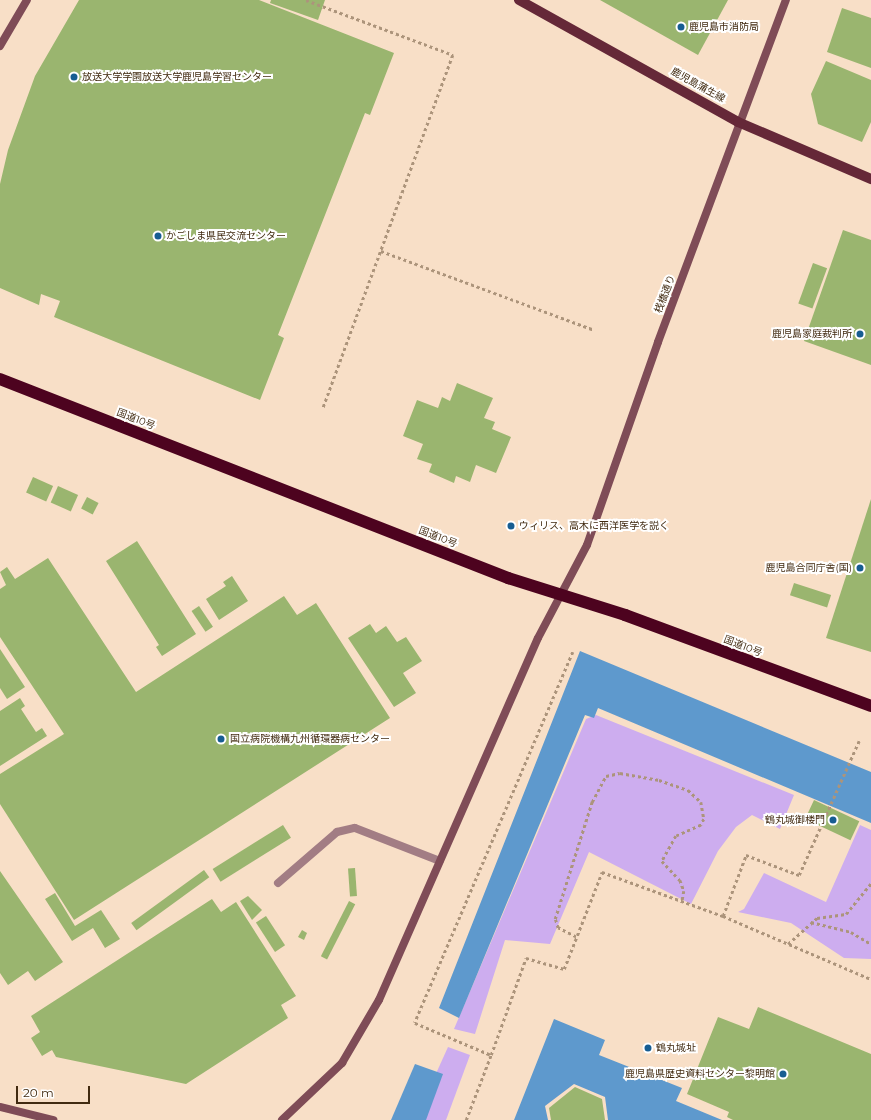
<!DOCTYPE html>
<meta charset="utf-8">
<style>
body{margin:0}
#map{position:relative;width:871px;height:1120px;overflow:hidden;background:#f8dfc7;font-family:Montserrat,"Noto Sans JP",sans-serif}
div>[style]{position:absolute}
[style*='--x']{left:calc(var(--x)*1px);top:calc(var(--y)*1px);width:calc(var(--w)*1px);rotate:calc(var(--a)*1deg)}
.green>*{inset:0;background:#cdadef}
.water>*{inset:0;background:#5e99cd}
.building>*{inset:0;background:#9ab56f;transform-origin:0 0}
.path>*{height:2.5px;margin-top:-1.25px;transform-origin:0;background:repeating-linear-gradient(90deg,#ac947b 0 3px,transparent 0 6px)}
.lane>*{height:8px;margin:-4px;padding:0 4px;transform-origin:4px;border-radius:4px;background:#a27d84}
.secondary>*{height:8px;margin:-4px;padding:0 4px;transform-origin:4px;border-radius:4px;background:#7f4c57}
.primary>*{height:10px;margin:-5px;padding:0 5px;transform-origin:5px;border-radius:5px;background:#652838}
.highway>*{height:12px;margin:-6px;padding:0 6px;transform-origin:6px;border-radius:6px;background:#4d031f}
.dots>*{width:11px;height:11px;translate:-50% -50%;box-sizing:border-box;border:2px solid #fff;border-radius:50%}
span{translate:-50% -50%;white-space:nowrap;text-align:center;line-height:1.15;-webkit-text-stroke:4px #fff;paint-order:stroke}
.poi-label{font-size:10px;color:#412a10}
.left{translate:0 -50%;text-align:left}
.right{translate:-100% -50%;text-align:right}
.street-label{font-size:10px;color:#412a10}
.scale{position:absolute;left:16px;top:1086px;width:74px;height:18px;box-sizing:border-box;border:2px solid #412a10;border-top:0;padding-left:5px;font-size:12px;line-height:14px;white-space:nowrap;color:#412a10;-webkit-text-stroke:3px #fff;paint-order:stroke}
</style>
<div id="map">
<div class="green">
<div style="clip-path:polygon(596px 715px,794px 795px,780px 829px,752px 815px,736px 827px,718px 851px,691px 904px,589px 852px,550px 944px,505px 940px,475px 1034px,454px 1029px,586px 719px)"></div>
<div style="clip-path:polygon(860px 825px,871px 830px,871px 959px,844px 958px,791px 923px,738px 912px,744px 909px,764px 873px,826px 902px)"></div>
<div style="clip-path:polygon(448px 1047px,470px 1055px,446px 1120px,415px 1120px)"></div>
</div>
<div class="water">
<div style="clip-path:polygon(580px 651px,871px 772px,871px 823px,598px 708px,594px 718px,585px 715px,459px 1018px,439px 1008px)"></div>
<div style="clip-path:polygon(554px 1019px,605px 1040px,599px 1055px,682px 1088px,676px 1101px,722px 1120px,608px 1120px,605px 1097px,574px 1084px,545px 1106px,548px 1120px,514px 1120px)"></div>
<div style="clip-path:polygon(415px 1064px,443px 1074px,426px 1120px,391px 1120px)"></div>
</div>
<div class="building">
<div style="clip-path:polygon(79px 0,259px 0,394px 53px,370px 115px,365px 113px,278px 335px,284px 338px,260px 400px,54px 317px,60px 301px,41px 294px,39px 305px,0 288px,0 184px,8px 150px,35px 76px)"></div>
<div style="clip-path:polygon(271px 0,325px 0,318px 20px,270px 3px)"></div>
<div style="clip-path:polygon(600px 0,728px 0,698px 55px)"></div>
<div style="clip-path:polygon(842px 8px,871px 18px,871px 68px,827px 52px)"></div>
<div style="clip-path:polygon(826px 61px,871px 80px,871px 122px,862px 142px,818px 124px,811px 94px)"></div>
<div style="clip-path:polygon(843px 230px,871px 240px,871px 365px,804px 341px)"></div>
<div style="left:813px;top:263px;width:15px;height:43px;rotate:20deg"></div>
<div style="clip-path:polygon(457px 383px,493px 398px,484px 418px,495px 422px,492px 429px,511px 437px,496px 473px,476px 465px,470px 482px,456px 476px,454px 483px,429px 472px,432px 464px,417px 459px,423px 444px,403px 436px,417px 400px,438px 408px,442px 397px,450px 401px)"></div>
<div style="left:33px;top:477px;width:22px;height:17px;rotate:24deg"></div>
<div style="left:58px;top:486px;width:22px;height:18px;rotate:24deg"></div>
<div style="left:87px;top:497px;width:13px;height:13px;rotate:27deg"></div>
<div style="clip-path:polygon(871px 499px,871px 652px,826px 638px)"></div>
<div style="clip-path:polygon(137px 541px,196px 634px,162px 656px,156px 647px,159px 645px,106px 561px)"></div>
<div style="clip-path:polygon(48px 558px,136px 692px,284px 596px,297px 615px,316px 603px,390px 718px,74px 920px,0 804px,0 774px,64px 734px,0 637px,0 589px,6px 585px,0 572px,7px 567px,15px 579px)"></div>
<div style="clip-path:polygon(232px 576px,248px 601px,219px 620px,206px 599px,226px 586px,223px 582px)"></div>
<div style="left:794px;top:583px;width:39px;height:13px;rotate:18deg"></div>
<div style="left:199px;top:606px;width:25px;height:9px;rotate:56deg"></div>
<div style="clip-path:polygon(370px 624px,376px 633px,386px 626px,397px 642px,406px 637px,422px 661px,403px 673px,416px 693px,394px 707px,348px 638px)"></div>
<div style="clip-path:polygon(0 649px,25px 687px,7px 699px,0 688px)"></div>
<div style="clip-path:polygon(20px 698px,25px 706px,21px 709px,36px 732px,42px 728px,47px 736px,0 766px,0 711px)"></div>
<div style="left:814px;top:800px;width:50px;height:21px;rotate:25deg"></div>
<div style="left:283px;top:825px;width:15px;height:83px;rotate:58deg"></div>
<div style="left:355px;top:868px;width:28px;height:7px;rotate:86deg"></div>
<div style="left:204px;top:870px;width:9px;height:90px;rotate:54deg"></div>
<div style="clip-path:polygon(0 871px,63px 962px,35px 981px,28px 971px,8px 985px,0 973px)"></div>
<div style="clip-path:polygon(55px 893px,75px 926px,101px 910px,120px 939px,105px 948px,93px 928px,72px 941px,45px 899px)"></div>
<div style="clip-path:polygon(248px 896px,262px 910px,252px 920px,240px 901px)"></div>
<div style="clip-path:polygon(212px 899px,221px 912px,236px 902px,296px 996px,281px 1005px,288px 1018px,186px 1084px,56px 1057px,52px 1050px,42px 1056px,31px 1038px,40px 1032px,31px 1016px)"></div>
<div style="left:349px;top:901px;width:7px;height:62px;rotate:27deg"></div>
<div style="left:266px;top:916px;width:35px;height:12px;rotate:57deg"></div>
<div style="clip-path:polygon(302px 930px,307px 933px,304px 940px,298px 937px)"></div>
<div style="clip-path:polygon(758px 1007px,871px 1054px,871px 1120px,733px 1120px,727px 1117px,729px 1112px,687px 1094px,718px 1017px,749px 1029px)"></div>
<div style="clip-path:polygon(575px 1087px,602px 1099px,605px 1120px,551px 1120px,549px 1108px)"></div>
</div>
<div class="path">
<div style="--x:306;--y:0;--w:157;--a:20.5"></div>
<div style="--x:453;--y:55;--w:377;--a:110.2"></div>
<div style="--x:381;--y:251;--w:227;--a:20.3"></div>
<div style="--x:573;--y:652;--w:403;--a:113.1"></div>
<div style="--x:415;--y:1023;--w:82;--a:22.8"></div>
<div style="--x:491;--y:1055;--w:103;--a:-70.2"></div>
<div style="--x:526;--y:958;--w:40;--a:16"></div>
<div style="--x:564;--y:969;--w:104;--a:-68.6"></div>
<div style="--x:602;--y:872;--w:129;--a:20"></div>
<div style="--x:723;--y:916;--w:161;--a:23.1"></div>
<div style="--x:723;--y:916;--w:65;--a:-69.3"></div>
<div style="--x:746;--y:855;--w:57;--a:20.7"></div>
<div style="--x:799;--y:875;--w:147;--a:-65.9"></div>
<div style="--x:811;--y:922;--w:41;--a:14"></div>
<div style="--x:851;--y:932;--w:23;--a:31"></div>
<div style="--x:576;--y:937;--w:20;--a:-153"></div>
<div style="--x:558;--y:928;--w:9;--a:-108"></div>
<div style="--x:555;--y:919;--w:123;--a:-72.5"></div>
<div style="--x:592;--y:802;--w:30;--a:-62"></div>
<div style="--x:606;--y:776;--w:14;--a:-12"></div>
<div style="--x:620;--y:773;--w:40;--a:10"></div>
<div style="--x:659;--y:780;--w:31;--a:19"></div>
<div style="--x:688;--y:790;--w:18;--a:43"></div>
<div style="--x:701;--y:802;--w:17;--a:80"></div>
<div style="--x:704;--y:819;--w:7;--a:117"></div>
<div style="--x:701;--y:825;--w:27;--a:156"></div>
<div style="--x:676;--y:836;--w:29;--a:119"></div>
<div style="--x:662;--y:861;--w:26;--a:47"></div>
<div style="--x:680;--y:880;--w:12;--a:70"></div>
<div style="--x:684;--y:891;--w:11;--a:100"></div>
<div style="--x:788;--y:944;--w:39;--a:-42"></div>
<div style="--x:817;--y:918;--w:29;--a:-8"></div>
<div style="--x:846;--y:914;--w:40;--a:-51"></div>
<div style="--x:466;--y:1120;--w:70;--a:-69"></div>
</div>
<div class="lane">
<div style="--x:278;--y:883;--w:78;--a:-40.8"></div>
<div style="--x:337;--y:832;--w:18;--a:-13"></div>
<div style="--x:355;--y:828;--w:91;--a:21.2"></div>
</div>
<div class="secondary">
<div style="--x:0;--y:46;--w:53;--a:-59.6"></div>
<div style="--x:0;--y:1107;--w:55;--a:13.8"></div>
<div style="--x:282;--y:1120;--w:83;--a:-43.5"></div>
<div style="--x:342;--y:1063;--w:73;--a:-59.6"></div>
<div style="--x:379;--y:1000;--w:395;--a:-66.3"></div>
<div style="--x:538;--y:638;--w:105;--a:-62.2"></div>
<div style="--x:587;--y:545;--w:215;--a:-70.7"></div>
<div style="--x:658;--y:342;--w:365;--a:-69.5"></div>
</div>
<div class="primary">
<div style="--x:519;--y:0;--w:251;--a:29.1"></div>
<div style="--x:738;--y:122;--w:145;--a:23.2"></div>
</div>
<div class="highway">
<div style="--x:0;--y:379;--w:546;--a:21.39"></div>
<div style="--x:508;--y:578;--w:123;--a:17.5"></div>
<div style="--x:625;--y:615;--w:262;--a:20.3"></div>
</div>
<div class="dots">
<div style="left:681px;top:27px;background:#175d92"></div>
<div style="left:74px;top:77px;background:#175d92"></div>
<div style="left:158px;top:236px;background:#175d92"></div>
<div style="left:860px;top:334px;background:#175d92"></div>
<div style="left:511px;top:526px;background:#175d92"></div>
<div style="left:860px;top:568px;background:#175d92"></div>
<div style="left:221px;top:739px;background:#175d92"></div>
<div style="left:833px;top:820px;background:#175d92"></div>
<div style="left:648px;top:1048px;background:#175d92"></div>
<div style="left:783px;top:1074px;background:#175d92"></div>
</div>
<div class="poi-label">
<span class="left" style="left:689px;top:27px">鹿児島市消防局</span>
<span class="left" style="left:82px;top:77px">放送大学学園放送大学鹿児島学習センター</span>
<span class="left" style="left:166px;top:236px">かごしま県民交流センター</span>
<span class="right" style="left:852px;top:334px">鹿児島家庭裁判所</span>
<span class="left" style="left:519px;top:526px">ウィリス、高木に西洋医学を説く</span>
<span class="right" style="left:852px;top:568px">鹿児島合同庁舎(国)</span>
<span class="left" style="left:230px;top:739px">国立病院機構九州循環器病センター</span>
<span class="right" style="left:825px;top:820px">鶴丸城御楼門</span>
<span class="left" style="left:656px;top:1048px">鶴丸城址</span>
<span class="right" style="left:775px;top:1074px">鹿児島県歴史資料センター黎明館</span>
</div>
<div class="street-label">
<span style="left:698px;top:85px;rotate:29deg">鹿児島蒲生線</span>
<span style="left:665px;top:294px;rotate:-69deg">桟橋通り</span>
<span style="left:136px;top:419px;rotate:21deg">国道10号</span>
<span style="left:438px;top:537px;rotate:21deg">国道10号</span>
<span style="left:743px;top:646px;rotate:21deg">国道10号</span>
</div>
<div class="scale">20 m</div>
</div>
